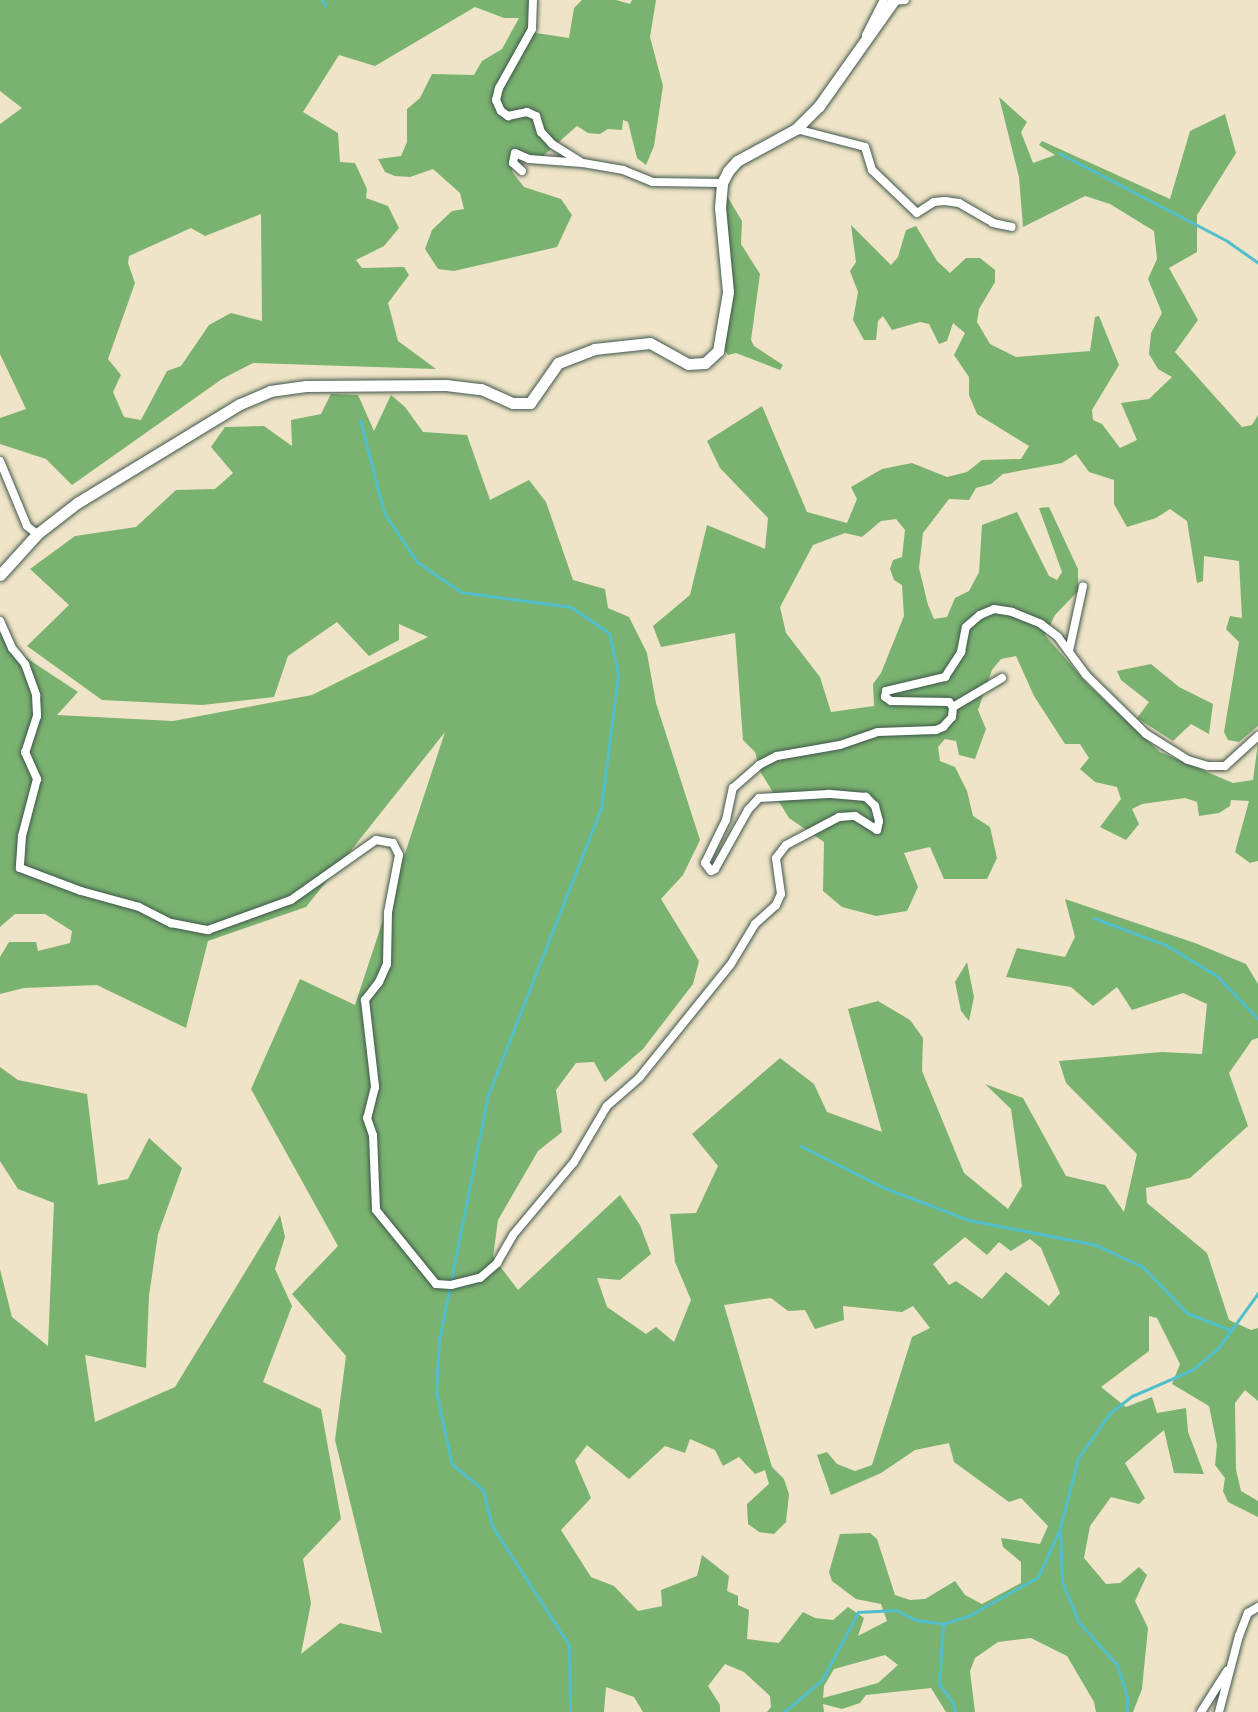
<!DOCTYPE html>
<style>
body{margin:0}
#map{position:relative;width:1258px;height:1712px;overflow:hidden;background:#efe4c7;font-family:Caveat,sans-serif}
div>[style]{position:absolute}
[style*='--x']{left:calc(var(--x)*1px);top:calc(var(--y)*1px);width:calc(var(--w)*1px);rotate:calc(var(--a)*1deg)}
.forest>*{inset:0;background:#7ab270}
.stream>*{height:3px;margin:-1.5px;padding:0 1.5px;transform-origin:1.5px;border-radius:1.5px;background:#51becb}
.roads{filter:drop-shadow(0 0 2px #3e564a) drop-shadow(0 0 2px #3e564a)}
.minor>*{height:8px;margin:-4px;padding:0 4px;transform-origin:4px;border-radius:4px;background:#fff}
.major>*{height:11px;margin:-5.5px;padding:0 5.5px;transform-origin:5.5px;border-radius:5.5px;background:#fff}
span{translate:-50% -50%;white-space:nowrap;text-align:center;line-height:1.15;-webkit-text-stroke:8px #fff;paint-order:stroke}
</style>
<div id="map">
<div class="forest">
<div style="clip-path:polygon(evenodd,0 0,530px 0,536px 33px,569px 38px,574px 8px,582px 0,616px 0,630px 4px,632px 0,656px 0,650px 37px,663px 86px,654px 146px,646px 165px,637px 158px,628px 122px,623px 120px,622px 130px,608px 129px,600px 134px,588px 133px,577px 126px,543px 156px,509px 155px,513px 173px,524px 187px,561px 199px,572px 215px,557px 247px,454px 271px,438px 269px,425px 249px,432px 230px,452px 211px,464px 209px,460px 193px,433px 169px,410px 177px,395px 176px,385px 172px,378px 159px,401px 156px,407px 142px,407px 109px,420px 98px,432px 74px,474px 75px,482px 61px,502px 49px,519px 18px,504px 18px,475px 7px,375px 66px,339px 55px,303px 112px,338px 133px,340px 162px,355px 163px,367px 189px,366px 198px,388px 206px,399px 228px,384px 246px,356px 260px,362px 268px,404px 267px,409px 275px,388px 303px,398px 341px,436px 369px,253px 363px,222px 379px,72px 485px,46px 459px,0 444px,0 418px,26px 409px,0 354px,0 124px,22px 108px,0 91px,0 0,261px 214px,262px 321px,231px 313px,209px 325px,181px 366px,167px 371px,141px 420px,124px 417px,113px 392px,121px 375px,108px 359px,135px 283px,128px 263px,129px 256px,191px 228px,205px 236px,261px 214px)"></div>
<div style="clip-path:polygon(evenodd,999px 97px,1027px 122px,1021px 132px,1033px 163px,1055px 155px,1039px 145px,1042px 141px,1170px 199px,1190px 131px,1225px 114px,1236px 153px,1197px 215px,1197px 252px,1169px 268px,1198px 320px,1175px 352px,1242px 427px,1252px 425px,1258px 415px,1258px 726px,1239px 742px,1228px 740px,1224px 732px,1239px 642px,1226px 629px,1230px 616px,1242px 618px,1239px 561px,1204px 556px,1203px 581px,1197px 583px,1187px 521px,1170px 509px,1156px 518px,1127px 527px,1114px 504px,1114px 480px,1089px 472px,1076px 454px,1062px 463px,1003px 474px,991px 484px,976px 488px,969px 500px,949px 499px,923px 533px,919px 568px,928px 605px,934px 619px,947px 617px,955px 598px,969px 591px,979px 572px,982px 525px,1017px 512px,1049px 576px,1057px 580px,1062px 572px,1039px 508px,1049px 507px,1078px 569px,1078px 591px,1055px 615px,1045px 635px,1088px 685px,1160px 752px,1233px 783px,1253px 780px,1258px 743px,1258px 861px,1250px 863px,1235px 852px,1249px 801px,1231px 800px,1230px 806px,1219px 813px,1199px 816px,1197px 802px,1185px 798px,1142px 804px,1132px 809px,1139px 824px,1126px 840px,1100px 827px,1121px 799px,1117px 787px,1095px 782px,1080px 769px,1089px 758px,1080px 744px,1065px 744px,1034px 696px,1016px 656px,1001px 659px,992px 670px,978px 710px,986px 729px,975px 759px,959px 755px,956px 741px,945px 739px,938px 747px,940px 761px,955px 767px,967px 791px,973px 816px,990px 827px,997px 858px,987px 879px,944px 879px,930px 847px,904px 853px,918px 887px,907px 911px,876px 916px,842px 907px,823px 891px,824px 842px,789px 818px,761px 773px,755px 752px,743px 740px,735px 633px,661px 647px,653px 626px,690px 595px,707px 525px,765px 549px,768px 518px,720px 468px,707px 441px,762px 406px,807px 512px,847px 523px,857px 499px,851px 487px,882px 469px,912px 463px,947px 477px,967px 472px,982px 460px,1021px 459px,1029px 446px,977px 414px,969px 395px,969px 377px,954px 355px,965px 333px,953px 323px,947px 341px,939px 344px,929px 324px,920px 322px,892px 330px,883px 316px,878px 321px,876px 340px,864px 340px,853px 320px,858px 292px,850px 271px,856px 262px,851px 225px,891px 265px,898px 257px,906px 230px,916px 226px,937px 261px,950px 273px,966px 258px,980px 258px,995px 270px,995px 282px,979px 309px,977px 322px,990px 344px,1016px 357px,1090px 351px,1095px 317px,1099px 316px,1119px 365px,1092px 410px,1093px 420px,1102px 424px,1120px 448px,1137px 440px,1121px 403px,1149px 399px,1172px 377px,1158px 369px,1149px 354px,1151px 333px,1162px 313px,1148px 279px,1157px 259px,1154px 231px,1110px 204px,1085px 196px,1023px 227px,1019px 177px,999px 97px,896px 519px,905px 530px,902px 557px,893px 560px,890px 569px,894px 580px,902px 585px,904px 616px,881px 673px,873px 684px,874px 706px,831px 712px,820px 677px,786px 633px,780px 607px,813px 545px,845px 533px,862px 537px,881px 521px,896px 519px)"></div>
<div style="clip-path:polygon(727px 196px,742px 221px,741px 244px,760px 274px,751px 340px,754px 346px,783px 365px,780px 370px,736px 353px,728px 355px,723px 348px)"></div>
<div style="clip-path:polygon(evenodd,331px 394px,358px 395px,374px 431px,391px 395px,405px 407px,423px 432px,467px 435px,490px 500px,529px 480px,546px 502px,573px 580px,605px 589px,608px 608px,629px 617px,647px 653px,656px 703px,700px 840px,683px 875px,661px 899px,699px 961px,693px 984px,643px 1049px,605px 1082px,594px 1062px,576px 1063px,556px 1090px,562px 1132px,538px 1151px,498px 1220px,493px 1257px,518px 1290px,620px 1195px,640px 1225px,651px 1254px,620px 1280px,597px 1278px,607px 1307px,646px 1334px,656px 1327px,674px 1342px,691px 1300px,675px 1262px,670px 1214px,696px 1213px,718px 1166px,692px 1134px,780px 1058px,814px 1084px,827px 1112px,882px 1132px,848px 1009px,878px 1001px,910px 1020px,923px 1038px,922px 1071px,964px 1173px,1008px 1209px,1022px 1186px,1011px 1109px,985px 1084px,1023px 1098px,1066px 1176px,1105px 1185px,1124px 1212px,1137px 1154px,1066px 1083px,1059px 1061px,1162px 1052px,1202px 1054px,1207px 1004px,1183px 993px,1132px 1010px,1117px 987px,1093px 1006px,1071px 987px,1006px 977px,1017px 948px,1065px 957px,1075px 937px,1065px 899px,1195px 943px,1246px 964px,1258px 984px,1258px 1038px,1252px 1040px,1229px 1073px,1248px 1126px,1190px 1178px,1146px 1188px,1147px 1203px,1207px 1253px,1229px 1320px,1251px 1330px,1258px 1328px,1258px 1401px,1245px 1390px,1235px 1403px,1236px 1470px,1241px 1491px,1258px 1501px,1258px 1517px,1228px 1502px,1223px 1491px,1225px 1478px,1215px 1465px,1217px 1445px,1209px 1406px,1172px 1384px,1180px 1364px,1157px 1318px,1149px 1316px,1149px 1351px,1101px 1387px,1126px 1407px,1152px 1397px,1157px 1413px,1186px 1408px,1188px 1432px,1204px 1474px,1174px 1473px,1164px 1430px,1125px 1463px,1145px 1498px,1139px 1504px,1111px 1497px,1090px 1526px,1084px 1558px,1106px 1584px,1120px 1583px,1139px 1567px,1147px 1575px,1135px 1601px,1148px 1628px,1142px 1689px,1133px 1712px,1096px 1712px,1094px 1702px,1067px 1656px,1031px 1638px,998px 1642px,975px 1658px,970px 1671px,975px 1712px,946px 1712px,931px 1688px,866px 1695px,860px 1703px,842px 1709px,823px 1704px,824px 1712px,767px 1712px,771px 1707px,770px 1696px,744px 1672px,725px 1664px,708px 1686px,720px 1705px,720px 1712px,643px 1712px,634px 1697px,606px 1687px,604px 1712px,0 1712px,0 1269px,12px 1317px,48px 1346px,54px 1203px,18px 1189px,0 1161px,0 1067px,18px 1080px,87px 1094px,98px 1185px,128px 1179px,149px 1138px,182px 1168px,158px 1234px,149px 1296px,146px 1368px,85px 1355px,95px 1422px,175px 1387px,280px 1215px,285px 1237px,275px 1269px,292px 1306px,263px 1382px,321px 1409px,341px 1519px,303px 1559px,311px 1603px,301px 1654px,340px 1623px,382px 1633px,335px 1440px,346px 1356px,292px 1294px,338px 1246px,251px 1089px,300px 979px,355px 1005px,445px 732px,306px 907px,208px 941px,186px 1028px,97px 985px,24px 988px,0 994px,0 957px,9px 942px,36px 942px,38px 951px,70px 943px,72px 931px,45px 914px,15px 914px,0 927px,0 627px,19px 653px,78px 692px,57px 715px,173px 721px,312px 695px,428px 637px,399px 624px,399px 640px,369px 656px,337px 622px,288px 656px,274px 697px,202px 705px,102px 700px,27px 646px,69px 605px,30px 569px,75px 536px,136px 527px,176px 490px,215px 489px,233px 473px,211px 447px,225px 427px,264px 426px,292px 446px,291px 420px,321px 414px,331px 394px,965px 1237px,987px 1255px,999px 1242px,1011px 1251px,1030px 1239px,1041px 1248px,1060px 1293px,1049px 1306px,1006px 1272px,982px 1299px,956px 1281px,949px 1285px,933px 1264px,965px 1237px,331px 394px,771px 1298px,788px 1311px,805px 1310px,815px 1329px,844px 1320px,843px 1306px,902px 1312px,913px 1306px,930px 1328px,912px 1337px,872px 1465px,855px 1471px,837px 1464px,827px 1452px,817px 1455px,831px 1495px,881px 1473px,915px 1450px,949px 1443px,954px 1462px,1009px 1502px,1021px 1498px,1048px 1526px,1040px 1544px,1001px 1538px,1003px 1547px,1021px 1562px,1021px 1583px,982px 1604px,965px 1595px,955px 1581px,925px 1599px,910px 1600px,895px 1595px,877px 1539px,870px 1533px,840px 1534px,829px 1572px,832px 1581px,856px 1599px,881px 1604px,887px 1621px,858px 1636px,864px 1618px,848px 1607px,833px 1620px,815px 1618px,803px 1612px,779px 1643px,747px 1639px,749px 1610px,738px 1605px,738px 1596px,727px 1591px,729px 1576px,702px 1555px,697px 1576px,661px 1590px,662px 1606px,638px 1611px,614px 1586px,591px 1577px,561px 1530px,591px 1498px,575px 1461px,587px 1445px,629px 1479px,665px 1446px,685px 1453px,690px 1439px,715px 1450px,723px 1466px,739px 1457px,755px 1474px,765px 1470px,769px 1484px,747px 1504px,748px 1524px,759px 1532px,774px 1534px,786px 1522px,789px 1494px,784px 1479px,772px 1467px,724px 1305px,771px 1298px,331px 394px,885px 1655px,898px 1665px,878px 1683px,823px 1698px,824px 1686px,834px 1669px,885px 1655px)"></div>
<div style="clip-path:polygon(1151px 664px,1179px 687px,1213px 704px,1209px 734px,1191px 724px,1173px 741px,1137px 718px,1149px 702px,1121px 680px,1117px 671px)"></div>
<div style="clip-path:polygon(967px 962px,974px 997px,969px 1021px,961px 1011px,955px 982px)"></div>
</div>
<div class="stream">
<div style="--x:322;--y:0;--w:6;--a:59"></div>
<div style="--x:1059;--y:153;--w:190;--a:27.6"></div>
<div style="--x:1227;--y:241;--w:38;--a:35"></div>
<div style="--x:360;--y:420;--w:96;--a:75.5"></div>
<div style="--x:384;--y:513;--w:59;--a:56"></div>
<div style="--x:417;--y:562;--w:53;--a:34.3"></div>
<div style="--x:461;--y:592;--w:111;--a:7.8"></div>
<div style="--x:571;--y:607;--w:46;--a:34.4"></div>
<div style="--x:609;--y:633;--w:42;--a:77.6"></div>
<div style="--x:618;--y:674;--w:135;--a:97.2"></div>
<div style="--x:601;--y:808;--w:308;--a:111.5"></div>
<div style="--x:488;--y:1095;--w:250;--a:101.3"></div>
<div style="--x:439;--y:1340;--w:52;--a:93.3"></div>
<div style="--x:436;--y:1392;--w:74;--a:77.5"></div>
<div style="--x:452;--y:1464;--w:40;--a:40"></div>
<div style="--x:483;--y:1490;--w:37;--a:76"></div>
<div style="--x:492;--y:1526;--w:142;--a:57.1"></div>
<div style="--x:569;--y:1645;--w:67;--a:89.1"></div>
<div style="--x:1094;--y:918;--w:77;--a:20.6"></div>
<div style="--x:1166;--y:945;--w:60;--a:31.3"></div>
<div style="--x:1217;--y:976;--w:59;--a:46.4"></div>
<div style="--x:801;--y:1146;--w:94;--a:26.6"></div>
<div style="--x:885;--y:1188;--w:90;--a:20.9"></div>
<div style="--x:969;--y:1220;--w:129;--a:11.1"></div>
<div style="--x:1096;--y:1245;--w:52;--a:25.1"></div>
<div style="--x:1143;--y:1267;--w:64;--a:46.3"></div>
<div style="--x:1187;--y:1313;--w:46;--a:21.6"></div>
<div style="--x:1060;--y:1532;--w:49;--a:87.7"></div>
<div style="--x:1062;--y:1581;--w:43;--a:68.2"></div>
<div style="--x:1078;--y:1621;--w:59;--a:48.4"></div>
<div style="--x:1117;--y:1665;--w:33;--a:72"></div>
<div style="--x:1127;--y:1696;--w:16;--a:90"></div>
<div style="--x:943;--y:1625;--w:59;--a:93.9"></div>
<div style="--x:939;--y:1684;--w:24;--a:54"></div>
<div style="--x:953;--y:1703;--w:9;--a:77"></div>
<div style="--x:784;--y:1712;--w:50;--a:-40.1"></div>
<div style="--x:822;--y:1680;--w:77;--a:-62.1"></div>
<div style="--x:858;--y:1612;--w:38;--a:-3"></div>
<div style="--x:896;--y:1610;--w:22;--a:27"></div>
<div style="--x:916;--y:1620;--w:27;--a:8"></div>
<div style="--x:943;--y:1624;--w:28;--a:-18"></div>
<div style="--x:970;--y:1615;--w:78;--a:-29.2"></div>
<div style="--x:1038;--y:1577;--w:54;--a:-65.8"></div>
<div style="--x:1060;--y:1528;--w:72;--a:-75.6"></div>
<div style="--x:1078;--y:1458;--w:55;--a:-54.6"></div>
<div style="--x:1110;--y:1413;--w:28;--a:-38"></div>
<div style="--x:1132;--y:1396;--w:65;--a:-23.4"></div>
<div style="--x:1192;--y:1370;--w:35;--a:-40"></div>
<div style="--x:1219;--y:1347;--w:67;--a:-54.2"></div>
</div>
<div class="roads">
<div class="minor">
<div style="--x:533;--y:0;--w:29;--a:92"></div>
<div style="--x:532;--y:29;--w:68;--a:119.2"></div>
<div style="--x:499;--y:88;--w:12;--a:104"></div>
<div style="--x:496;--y:100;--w:12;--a:66"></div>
<div style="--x:501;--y:111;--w:9;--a:36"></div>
<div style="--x:508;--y:116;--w:19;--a:-12"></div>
<div style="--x:527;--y:112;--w:10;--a:24"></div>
<div style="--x:536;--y:116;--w:17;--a:73"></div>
<div style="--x:541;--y:132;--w:16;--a:47"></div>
<div style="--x:552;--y:144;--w:36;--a:32"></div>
<div style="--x:583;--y:163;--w:41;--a:9.9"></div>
<div style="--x:623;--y:170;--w:32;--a:22"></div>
<div style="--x:653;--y:182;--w:69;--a:0.8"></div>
<div style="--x:893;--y:1;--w:12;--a:-5"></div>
<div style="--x:866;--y:35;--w:39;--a:-63"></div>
<div style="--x:796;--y:129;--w:71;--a:14.6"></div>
<div style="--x:865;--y:147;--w:24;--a:73"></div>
<div style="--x:872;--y:170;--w:62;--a:43.7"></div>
<div style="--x:917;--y:213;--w:20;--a:-33"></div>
<div style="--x:934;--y:202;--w:11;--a:-5"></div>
<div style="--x:945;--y:201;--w:14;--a:8"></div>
<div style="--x:959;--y:203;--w:39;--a:30"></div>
<div style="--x:993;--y:223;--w:19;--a:12"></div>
<div style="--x:522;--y:171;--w:12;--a:-138"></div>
<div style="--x:513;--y:163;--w:10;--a:-79"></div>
<div style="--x:515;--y:153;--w:15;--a:23"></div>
<div style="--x:529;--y:159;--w:53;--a:4.3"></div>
<div style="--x:0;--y:461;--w:70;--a:67.4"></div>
<div style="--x:27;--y:526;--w:13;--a:39"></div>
<div style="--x:0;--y:621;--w:30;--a:66"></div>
<div style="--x:12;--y:648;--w:21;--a:51"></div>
<div style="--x:25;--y:664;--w:33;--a:70"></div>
<div style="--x:36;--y:695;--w:21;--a:87"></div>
<div style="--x:37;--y:716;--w:38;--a:108"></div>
<div style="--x:25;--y:752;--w:30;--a:66"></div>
<div style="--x:37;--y:779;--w:59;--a:104.7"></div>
<div style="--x:22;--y:836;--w:32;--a:94"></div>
<div style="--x:20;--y:868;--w:65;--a:20.7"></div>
<div style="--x:81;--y:891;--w:60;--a:15.4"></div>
<div style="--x:139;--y:907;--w:36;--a:27"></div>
<div style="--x:171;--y:923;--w:38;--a:11"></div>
<div style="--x:208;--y:930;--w:88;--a:-19.9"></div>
<div style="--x:291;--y:900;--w:104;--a:-35.2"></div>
<div style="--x:376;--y:840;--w:17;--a:10"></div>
<div style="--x:393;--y:843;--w:13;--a:63"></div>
<div style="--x:399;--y:855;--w:58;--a:100.9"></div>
<div style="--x:388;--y:912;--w:52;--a:91.1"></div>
<div style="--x:387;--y:964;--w:20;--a:114"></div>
<div style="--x:379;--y:982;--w:23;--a:128"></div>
<div style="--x:365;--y:1000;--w:88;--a:83.4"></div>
<div style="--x:375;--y:1087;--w:32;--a:104"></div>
<div style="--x:367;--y:1118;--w:18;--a:71"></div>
<div style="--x:373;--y:1135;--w:75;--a:87.7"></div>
<div style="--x:376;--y:1210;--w:95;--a:51"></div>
<div style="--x:436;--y:1284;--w:15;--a:4"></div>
<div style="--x:451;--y:1285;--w:30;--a:-14"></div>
<div style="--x:480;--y:1278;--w:23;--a:-41"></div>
<div style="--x:497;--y:1263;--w:32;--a:-60"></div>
<div style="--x:513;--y:1235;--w:95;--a:-50.1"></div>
<div style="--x:574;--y:1162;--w:65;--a:-59.5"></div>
<div style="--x:607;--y:1106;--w:43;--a:-41.2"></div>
<div style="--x:639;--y:1078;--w:146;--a:-51.1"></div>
<div style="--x:731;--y:964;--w:47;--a:-59"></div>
<div style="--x:755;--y:924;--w:28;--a:-42"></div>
<div style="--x:776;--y:905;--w:12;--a:-66"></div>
<div style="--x:781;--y:894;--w:36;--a:-98"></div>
<div style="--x:776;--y:858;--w:16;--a:-52"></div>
<div style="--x:786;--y:845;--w:60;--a:-27.8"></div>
<div style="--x:839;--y:817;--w:16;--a:-4"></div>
<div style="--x:855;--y:816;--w:26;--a:32"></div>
<div style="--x:877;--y:830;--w:9;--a:-77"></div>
<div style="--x:879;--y:821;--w:16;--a:-105"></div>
<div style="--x:875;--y:806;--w:13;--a:-135"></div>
<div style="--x:866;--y:797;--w:38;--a:-175"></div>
<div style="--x:828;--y:794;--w:69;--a:176.7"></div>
<div style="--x:759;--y:798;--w:16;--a:133"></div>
<div style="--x:748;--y:810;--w:68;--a:119.2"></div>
<div style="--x:715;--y:869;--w:4;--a:153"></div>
<div style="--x:711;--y:871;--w:10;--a:-127"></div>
<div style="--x:705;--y:863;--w:48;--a:-64"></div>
<div style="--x:726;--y:820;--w:33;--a:-78"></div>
<div style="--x:733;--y:788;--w:35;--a:-41"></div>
<div style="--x:759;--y:765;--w:20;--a:-27"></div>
<div style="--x:777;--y:756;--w:64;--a:-9.9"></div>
<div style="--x:840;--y:745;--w:40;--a:-18.9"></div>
<div style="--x:878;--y:732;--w:58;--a:-2"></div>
<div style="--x:936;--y:730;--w:8;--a:-23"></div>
<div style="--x:943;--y:727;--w:13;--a:-48"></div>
<div style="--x:952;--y:717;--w:10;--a:-84"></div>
<div style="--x:953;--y:707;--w:6;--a:-129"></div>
<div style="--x:949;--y:702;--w:58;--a:-179"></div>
<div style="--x:891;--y:701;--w:7;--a:-146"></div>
<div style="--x:885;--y:697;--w:6;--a:-81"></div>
<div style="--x:886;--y:691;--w:61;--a:-13.3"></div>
<div style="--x:945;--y:677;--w:30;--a:-57"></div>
<div style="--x:961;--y:652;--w:25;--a:-79"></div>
<div style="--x:966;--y:627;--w:18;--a:-41"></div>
<div style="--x:980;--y:615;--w:15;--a:-23"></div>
<div style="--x:994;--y:609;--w:18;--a:9"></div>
<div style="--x:1012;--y:612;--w:31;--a:22"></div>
<div style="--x:1041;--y:624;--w:21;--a:37"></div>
<div style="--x:1058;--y:637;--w:47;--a:53.6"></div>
<div style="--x:1086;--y:675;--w:84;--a:44.5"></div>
<div style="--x:1146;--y:734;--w:49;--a:31.8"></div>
<div style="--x:1188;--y:760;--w:21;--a:17"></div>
<div style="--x:1208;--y:766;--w:17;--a:0"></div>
<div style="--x:1225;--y:766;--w:45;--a:-42.3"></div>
<div style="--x:1069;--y:651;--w:66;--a:-77.8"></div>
<div style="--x:953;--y:707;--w:57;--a:-30.6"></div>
<div style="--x:1201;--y:1712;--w:49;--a:-57.6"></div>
<div style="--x:1219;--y:1712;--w:79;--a:-75.3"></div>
<div style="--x:1239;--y:1636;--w:25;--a:-69"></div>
<div style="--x:1248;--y:1613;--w:12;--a:-31"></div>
</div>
<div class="major">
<div style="--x:0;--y:575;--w:55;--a:-47.9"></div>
<div style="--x:37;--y:534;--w:51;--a:-37.8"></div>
<div style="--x:77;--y:503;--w:191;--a:-31.3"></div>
<div style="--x:240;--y:404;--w:33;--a:-23"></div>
<div style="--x:270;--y:391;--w:36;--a:-8"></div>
<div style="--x:306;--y:386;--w:140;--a:-0.4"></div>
<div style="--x:446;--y:385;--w:35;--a:7"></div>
<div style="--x:481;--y:389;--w:35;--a:24"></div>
<div style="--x:513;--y:403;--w:17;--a:0"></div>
<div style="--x:530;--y:403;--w:49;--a:-55"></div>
<div style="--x:558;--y:363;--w:39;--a:-21"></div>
<div style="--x:594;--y:349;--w:56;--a:-6.1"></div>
<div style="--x:650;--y:343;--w:43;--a:28.9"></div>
<div style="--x:688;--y:364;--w:17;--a:-3"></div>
<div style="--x:705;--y:363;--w:18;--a:-43"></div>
<div style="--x:718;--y:351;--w:60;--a:-80.4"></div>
<div style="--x:728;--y:292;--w:85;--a:-95.4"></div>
<div style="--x:720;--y:207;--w:24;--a:-85"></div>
<div style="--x:722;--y:183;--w:13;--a:-63"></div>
<div style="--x:728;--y:171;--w:13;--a:-48"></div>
<div style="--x:737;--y:161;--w:67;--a:-28.5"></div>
<div style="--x:796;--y:129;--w:33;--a:-45"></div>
<div style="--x:819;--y:106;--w:130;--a:-54.7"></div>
</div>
</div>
</div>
